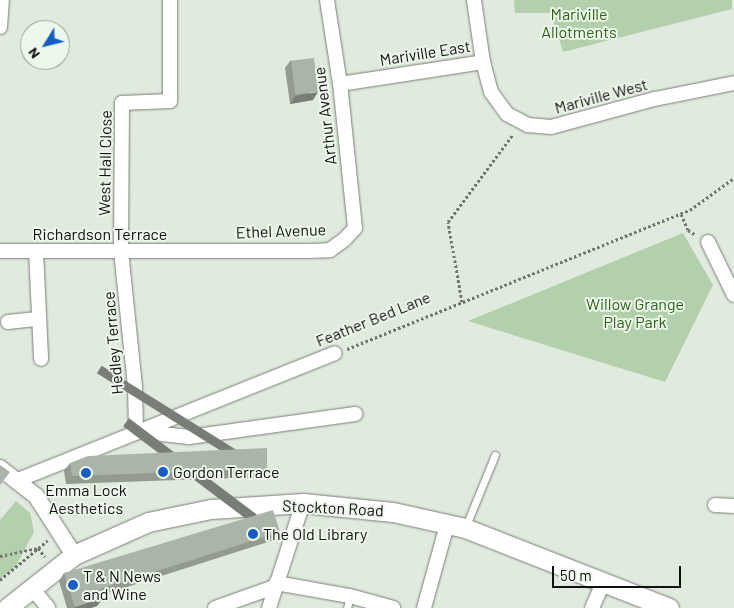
<!DOCTYPE html>
<style>
body{margin:0}
#map{position:relative;width:734px;height:608px;overflow:hidden;background:#e1eadf;font-family:Barlow,sans-serif}
div>[style]{position:absolute}
[style*='--x']{left:calc(var(--x)*1px);top:calc(var(--y)*1px);width:calc(var(--w)*1px);rotate:calc(var(--a)*1deg)}
.green>*{inset:0;background:#b3d0ac}
.path>*{height:3px;margin-top:-1.5px;transform-origin:0;background:repeating-linear-gradient(90deg,#70756e 0 2.5px,transparent 0 5px)}
.roads{filter:drop-shadow(0 0 1px #787f75) drop-shadow(0 0 1px #787f75)}
.service>*{height:7px;margin:-3.5px;padding:0 3.5px;transform-origin:3.5px;border-radius:3.5px;background:#fff}
.minor>*{height:14px;margin:-7px;padding:0 7px;transform-origin:7px;border-radius:7px;background:#fff}
.tertiary>*{height:16px;margin:-8px;padding:0 8px;transform-origin:8px;border-radius:8px;background:#fff}
.secondary>*{height:19px;margin:-9.5px;padding:0 9.5px;transform-origin:9.5px;border-radius:9.5px;background:#fff}
.wall>*{inset:0;background:#939b91}
.shaded-wall>*{inset:0;background:#787e76;transform-origin:0 0}
.building>*{inset:0;background:#abb4a9;transform-origin:0 0}
.dots>*{width:14px;height:14px;translate:-50% -50%;box-sizing:border-box;border:2px solid #eef7ec;border-radius:50%}
span{translate:-50% -50%;white-space:nowrap;text-align:center;line-height:1.15;-webkit-text-stroke:4px #eef7ec;paint-order:stroke}
.park-label{font-size:16px;color:#2b6617}
.street-label{font-size:16px;color:#0f110e}
.poi-label{font-size:16px;color:#0f110e}
.left{translate:0 -50%;text-align:left}
.north{position:absolute;left:20px;top:20px;width:50px;height:50px;box-sizing:border-box;background:#eef7ec;border:1px solid #959b93;border-radius:50%;rotate:234deg;font-size:14px;font-weight:700;line-height:20px;text-align:center;color:#0f110e}
.north::after{content:'';display:block;margin:auto;width:18px;height:22px;background:#145dc7;clip-path:polygon(50% 0,100% 100%,50% 72%,0 100%)}
.scale{position:absolute;left:552px;top:566px;width:129px;height:22px;box-sizing:border-box;border:2px solid #0f110e;border-top:0;padding-left:6px;font-size:15px;line-height:18px;white-space:nowrap;color:#0f110e;-webkit-text-stroke:4px #eef7ec;paint-order:stroke}
</style>
<div id="map">
<div class="green">
<div style="clip-path:polygon(514px 0,732px 0,732px 9px,563px 52px,551px 13px,515px 13px)"></div>
<div style="clip-path:polygon(683px 233px,713px 285px,665px 382px,468px 321px)"></div>
<div style="clip-path:polygon(16px 501px,30px 513px,34px 532px,16px 566px,0 579px,0 520px)"></div>
</div>
<div class="path">
<div style="--x:681;--y:214;--w:17;--a:66"></div>
<div style="--x:688;--y:230;--w:9;--a:32"></div>
<div style="--x:462;--y:302;--w:81;--a:-99.9"></div>
<div style="--x:448;--y:222;--w:109;--a:-53.5"></div>
<div style="--x:347;--y:349;--w:370;--a:-22.1"></div>
<div style="--x:690;--y:210;--w:54;--a:-36"></div>
<div style="--x:0;--y:556;--w:39;--a:-12"></div>
<div style="--x:38;--y:548;--w:11;--a:52"></div>
<div style="--x:0;--y:580;--w:62;--a:-39.8"></div>
</div>
<div class="roads">
<div class="service">
<div style="--x:465;--y:528;--w:79;--a:-67.7"></div>
<div style="--x:347;--y:608;--w:12;--a:-76"></div>
</div>
<div class="minor">
<div style="--x:170;--y:0;--w:101;--a:90"></div>
<div style="--x:170;--y:101;--w:48;--a:177.6"></div>
<div style="--x:122;--y:103;--w:148;--a:90.4"></div>
<div style="--x:121;--y:251;--w:136;--a:84.1"></div>
<div style="--x:135;--y:386;--w:45;--a:88.7"></div>
<div style="--x:136;--y:431;--w:53;--a:6.5"></div>
<div style="--x:189;--y:437;--w:168;--a:-7.9"></div>
<div style="--x:0;--y:27;--w:27;--a:-86"></div>
<div style="--x:483;--y:62;--w:31;--a:75"></div>
<div style="--x:491;--y:92;--w:27;--a:54"></div>
<div style="--x:507;--y:114;--w:24;--a:28"></div>
<div style="--x:528;--y:125;--w:23;--a:5"></div>
<div style="--x:551;--y:127;--w:108;--a:-15.1"></div>
<div style="--x:655;--y:99;--w:81;--a:-11.4"></div>
<div style="--x:340;--y:84;--w:145;--a:-8.7"></div>
<div style="--x:483;--y:62;--w:63;--a:-98.3"></div>
<div style="--x:708;--y:242;--w:59;--a:63.9"></div>
<div style="--x:0;--y:251;--w:307;--a:0"></div>
<div style="--x:307;--y:251;--w:23;--a:-2"></div>
<div style="--x:330;--y:250;--w:17;--a:-36"></div>
<div style="--x:344;--y:240;--w:16;--a:-47"></div>
<div style="--x:355;--y:228;--w:145;--a:-95.9"></div>
<div style="--x:340;--y:84;--w:85;--a:-98.8"></div>
<div style="--x:36;--y:251;--w:108;--a:87.3"></div>
<div style="--x:8;--y:322;--w:30;--a:-6"></div>
<div style="--x:18;--y:480;--w:341;--a:-21.8"></div>
<div style="--x:715;--y:505;--w:19;--a:3"></div>
<div style="--x:276;--y:583;--w:75;--a:10"></div>
<div style="--x:350;--y:596;--w:45;--a:15.6"></div>
<div style="--x:32;--y:588;--w:26;--a:51"></div>
<div style="--x:215;--y:608;--w:63;--a:-19.6"></div>
<div style="--x:269;--y:608;--w:110;--a:-72.1"></div>
<div style="--x:424;--y:608;--w:86;--a:-74.5"></div>
<div style="--x:592;--y:608;--w:27;--a:-66"></div>
</div>
<div class="tertiary">
<div style="--x:0;--y:468;--w:46;--a:37.9"></div>
<div style="--x:36;--y:496;--w:70;--a:57.2"></div>
</div>
<div class="secondary">
<div style="--x:7;--y:608;--w:85;--a:-38.3"></div>
<div style="--x:74;--y:555;--w:81;--a:-24"></div>
<div style="--x:148;--y:522;--w:64;--a:-11.7"></div>
<div style="--x:211;--y:509;--w:92;--a:-3.7"></div>
<div style="--x:303;--y:503;--w:90;--a:5.7"></div>
<div style="--x:393;--y:512;--w:74;--a:12.5"></div>
<div style="--x:465;--y:528;--w:219;--a:21.4"></div>
</div>
</div>
<div class="wall">
<div style="clip-path:polygon(291px 60px,313px 100px,290px 104px,285px 68px)"></div>
<div style="clip-path:polygon(70px 463px,267px 469px,262px 477px,66px 484px,64px 471px)"></div>
<div style="clip-path:polygon(280px 532px,274px 540px,102px 595px,103px 598px,97px 606px,91px 608px,67px 608px,59px 581px,64px 573px)"></div>
</div>
<div class="shaded-wall">
<div style="clip-path:polygon(318px 92px,313px 100px,290px 104px,295px 96px)"></div>
<div style="left:267px;top:469px;width:9px;height:195px;rotate:122deg"></div>
<div style="left:280px;top:532px;width:10px;height:189px;rotate:127deg"></div>
<div style="clip-path:polygon(103px 598px,97px 606px,91px 608px,74px 608px,75px 607px)"></div>
</div>
<div class="building">
<div style="left:314px;top:58px;width:34px;height:23px;rotate:83deg"></div>
<div style="clip-path:polygon(267px 448px,267px 469px,72px 476px,70px 463px,88px 456px)"></div>
<div style="clip-path:polygon(0 465px,10px 472px,0 485px)"></div>
<div style="clip-path:polygon(273px 510px,280px 532px,100px 589px,103px 598px,75px 607px,64px 573px)"></div>
</div>
<div class="dots">
<div style="left:163px;top:472px;background:#145dc7"></div>
<div style="left:86px;top:473px;background:#145dc7"></div>
<div style="left:253px;top:534px;background:#145dc7"></div>
<div style="left:73px;top:585px;background:#145dc7"></div>
</div>
<div class="park-label">
<span style="left:579px;top:23px">Mariville<br>Allotments</span>
<span style="left:635px;top:313px">Willow Grange<br>Play Park</span>
</div>
<div class="street-label">
<span style="left:425px;top:53px;rotate:-9deg">Mariville East</span>
<span style="left:601px;top:96px;rotate:-15deg">Mariville West</span>
<span style="left:325px;top:116px;rotate:-97deg">Arthur Avenue</span>
<span style="left:105px;top:163px;rotate:-89deg">West Hall Close</span>
<span style="left:281px;top:231px;rotate:-2deg">Ethel Avenue</span>
<span style="left:100px;top:234px">Richardson Terrace</span>
<span style="left:373px;top:319px;rotate:-22deg">Feather Bed Lane</span>
<span style="left:113px;top:343px;rotate:-95deg">Hedley Terrace</span>
<span style="left:333px;top:508px;rotate:3deg">Stockton Road</span>
</div>
<div class="poi-label">
<span class="left" style="left:173px;top:472px">Gordon Terrace</span>
<span style="left:86px;top:499px">Emma Lock<br>Aesthetics</span>
<span class="left" style="left:263px;top:534px">The Old Library</span>
<span class="left" style="left:83px;top:585px">T &amp; N News<br>and Wine</span>
</div>
<div class="north">N</div>
<div class="scale">50 m</div>
</div>
